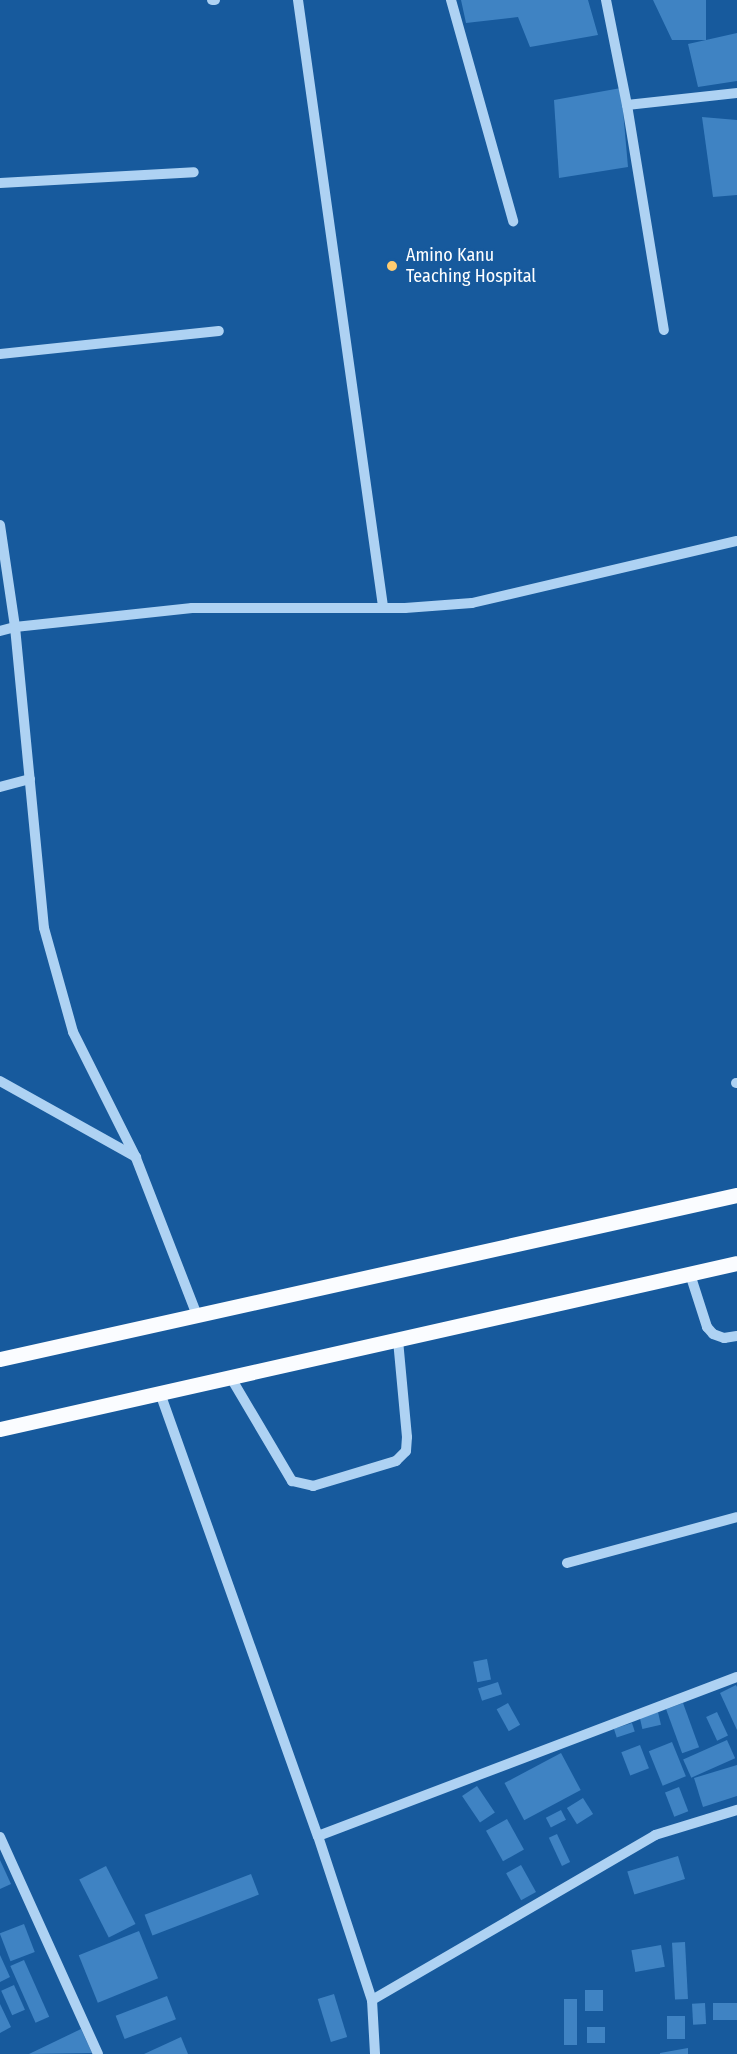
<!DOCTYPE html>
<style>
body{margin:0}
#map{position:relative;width:737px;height:2054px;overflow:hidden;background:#175a9d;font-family:"Fira Sans Condensed",sans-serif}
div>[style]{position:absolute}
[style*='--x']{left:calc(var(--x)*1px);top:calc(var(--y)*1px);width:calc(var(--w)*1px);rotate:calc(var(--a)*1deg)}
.building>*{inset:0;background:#3f83c3;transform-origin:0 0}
.minor>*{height:10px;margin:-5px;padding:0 5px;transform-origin:5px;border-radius:5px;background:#aed2f3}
.major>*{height:15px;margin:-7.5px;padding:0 7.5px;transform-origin:7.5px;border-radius:7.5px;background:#fafcff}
.dots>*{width:16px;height:16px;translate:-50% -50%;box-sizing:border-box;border:3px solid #175a9d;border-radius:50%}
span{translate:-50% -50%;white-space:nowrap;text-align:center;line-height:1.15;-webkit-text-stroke:4.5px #175a9d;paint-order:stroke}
.poi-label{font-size:18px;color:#fff}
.left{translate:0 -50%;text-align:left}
</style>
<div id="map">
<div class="building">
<div style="clip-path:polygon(461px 0,588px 0,598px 35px,530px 47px,518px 17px,466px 23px)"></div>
<div style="clip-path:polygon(653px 0,706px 0,706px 40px,737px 33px,737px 81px,698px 87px,688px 44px,706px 40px,672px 40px)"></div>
<div style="clip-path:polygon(621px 88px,628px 167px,559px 178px,554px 100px)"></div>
<div style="clip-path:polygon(702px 117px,737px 120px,737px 195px,713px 197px)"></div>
<div style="left:487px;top:1659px;width:21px;height:14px;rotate:79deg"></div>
<div style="left:498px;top:1682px;width:13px;height:21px;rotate:72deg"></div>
<div style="clip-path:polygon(736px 1685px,737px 1687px,737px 1730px,720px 1693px)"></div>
<div style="left:508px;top:1703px;width:25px;height:13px;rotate:61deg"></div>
<div style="left:683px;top:1703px;width:47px;height:18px;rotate:70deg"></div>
<div style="left:658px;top:1712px;width:13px;height:19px;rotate:77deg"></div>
<div style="left:717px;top:1712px;width:26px;height:12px;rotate:65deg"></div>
<div style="left:632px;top:1723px;width:9px;height:19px;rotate:72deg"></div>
<div style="left:727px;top:1740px;width:20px;height:48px;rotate:66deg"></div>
<div style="left:672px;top:1742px;width:37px;height:25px;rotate:68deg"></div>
<div style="left:640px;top:1745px;width:25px;height:20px;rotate:69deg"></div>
<div style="left:561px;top:1753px;width:42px;height:64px;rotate:62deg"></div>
<div style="clip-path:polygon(737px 1765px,737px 1796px,703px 1807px,694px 1778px)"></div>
<div style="left:477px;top:1786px;width:32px;height:18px;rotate:56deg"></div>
<div style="left:679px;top:1787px;width:26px;height:15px;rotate:69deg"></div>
<div style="left:583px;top:1798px;width:19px;height:19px;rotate:58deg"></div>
<div style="left:561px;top:1810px;width:11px;height:17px;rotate:63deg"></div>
<div style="left:507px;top:1819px;width:35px;height:24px;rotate:61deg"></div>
<div style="left:557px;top:1834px;width:31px;height:9px;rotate:65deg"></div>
<div style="left:678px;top:1856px;width:24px;height:53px;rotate:73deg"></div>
<div style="clip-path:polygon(0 1860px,11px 1884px,0 1889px)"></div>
<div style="left:521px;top:1865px;width:31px;height:17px;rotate:61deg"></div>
<div style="left:106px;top:1866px;width:65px;height:30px;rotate:63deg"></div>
<div style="left:251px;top:1874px;width:22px;height:114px;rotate:69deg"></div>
<div style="left:24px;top:1924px;width:30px;height:26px;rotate:69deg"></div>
<div style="left:139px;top:1931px;width:51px;height:65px;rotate:68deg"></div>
<div style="left:685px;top:1942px;width:57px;height:13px;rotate:87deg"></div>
<div style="left:661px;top:1945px;width:22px;height:30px;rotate:80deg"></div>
<div style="clip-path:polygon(0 1955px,10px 1977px,0 1982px)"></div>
<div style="left:24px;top:1960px;width:62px;height:15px;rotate:66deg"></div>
<div style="left:14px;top:1985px;width:27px;height:14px;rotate:66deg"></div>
<div style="left:585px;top:1990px;width:18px;height:21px"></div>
<div style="left:334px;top:1994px;width:45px;height:17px;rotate:73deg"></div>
<div style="left:167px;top:1996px;width:25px;height:55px;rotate:69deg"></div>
<div style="left:564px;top:1999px;width:13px;height:46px"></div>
<div style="left:705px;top:2003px;width:21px;height:13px;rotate:87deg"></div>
<div style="left:713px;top:2003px;width:24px;height:17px"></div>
<div style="clip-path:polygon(0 2004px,11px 2027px,0 2033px)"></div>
<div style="left:667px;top:2016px;width:18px;height:23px"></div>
<div style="left:605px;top:2027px;width:16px;height:18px;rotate:90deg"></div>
<div style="clip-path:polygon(81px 2029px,92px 2053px,29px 2054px)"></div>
<div style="clip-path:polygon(181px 2037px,188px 2054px,144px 2054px)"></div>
<div style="clip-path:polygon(688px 2048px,688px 2054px,660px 2054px,660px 2053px)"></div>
</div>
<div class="minor">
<div style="--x:212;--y:0;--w:3;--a:0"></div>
<div style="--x:298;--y:0;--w:612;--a:82.02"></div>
<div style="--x:451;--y:0;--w:230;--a:74.3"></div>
<div style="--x:606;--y:0;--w:107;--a:78.7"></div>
<div style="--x:627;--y:105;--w:228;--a:80.7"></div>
<div style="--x:627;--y:105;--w:111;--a:-6.2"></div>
<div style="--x:0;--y:183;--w:194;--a:-3.2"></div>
<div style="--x:0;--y:354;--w:220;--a:-6"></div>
<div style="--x:0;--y:525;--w:103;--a:81.6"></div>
<div style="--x:15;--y:627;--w:302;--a:84.5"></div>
<div style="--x:44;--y:928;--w:108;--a:74.4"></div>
<div style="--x:73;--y:1032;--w:141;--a:63.4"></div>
<div style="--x:136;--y:1158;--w:168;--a:68.8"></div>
<div style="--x:0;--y:631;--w:16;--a:-15"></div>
<div style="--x:15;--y:627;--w:178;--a:-6.1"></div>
<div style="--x:192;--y:608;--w:213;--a:0"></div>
<div style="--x:405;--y:608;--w:67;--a:-4.3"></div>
<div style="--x:472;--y:603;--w:272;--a:-13.2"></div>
<div style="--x:0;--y:787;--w:31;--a:-15"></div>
<div style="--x:0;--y:1081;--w:156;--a:29.2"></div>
<div style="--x:736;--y:1083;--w:1;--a:0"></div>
<div style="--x:690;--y:1274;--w:56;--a:72.2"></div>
<div style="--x:707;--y:1327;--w:9;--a:49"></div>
<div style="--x:713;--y:1334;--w:12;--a:20"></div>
<div style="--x:724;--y:1338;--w:13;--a:-9"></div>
<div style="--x:231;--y:1378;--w:120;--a:59.4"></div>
<div style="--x:292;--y:1481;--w:22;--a:13"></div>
<div style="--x:313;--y:1486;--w:87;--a:-16.8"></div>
<div style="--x:396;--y:1461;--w:14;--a:-45"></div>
<div style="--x:406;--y:1451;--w:14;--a:-86"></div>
<div style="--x:407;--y:1437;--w:97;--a:-95.3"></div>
<div style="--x:160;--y:1393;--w:470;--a:70.4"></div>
<div style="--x:318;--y:1836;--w:173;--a:71.8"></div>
<div style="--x:372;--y:2000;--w:54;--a:86.8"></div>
<div style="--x:567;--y:1563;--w:176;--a:-15.1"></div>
<div style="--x:318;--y:1836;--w:448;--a:-20.8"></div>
<div style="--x:0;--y:1837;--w:238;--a:65.7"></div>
<div style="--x:372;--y:2000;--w:328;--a:-30.2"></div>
<div style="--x:655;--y:1835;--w:86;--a:-17"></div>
</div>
<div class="major">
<div style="--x:0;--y:1359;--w:755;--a:-12.55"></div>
<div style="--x:0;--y:1429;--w:755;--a:-12.69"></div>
</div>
<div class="dots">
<div style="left:392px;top:266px;background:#ffcc70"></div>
</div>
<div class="poi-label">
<span class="left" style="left:406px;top:266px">Amino Kanu<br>Teaching Hospital</span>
</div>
</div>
